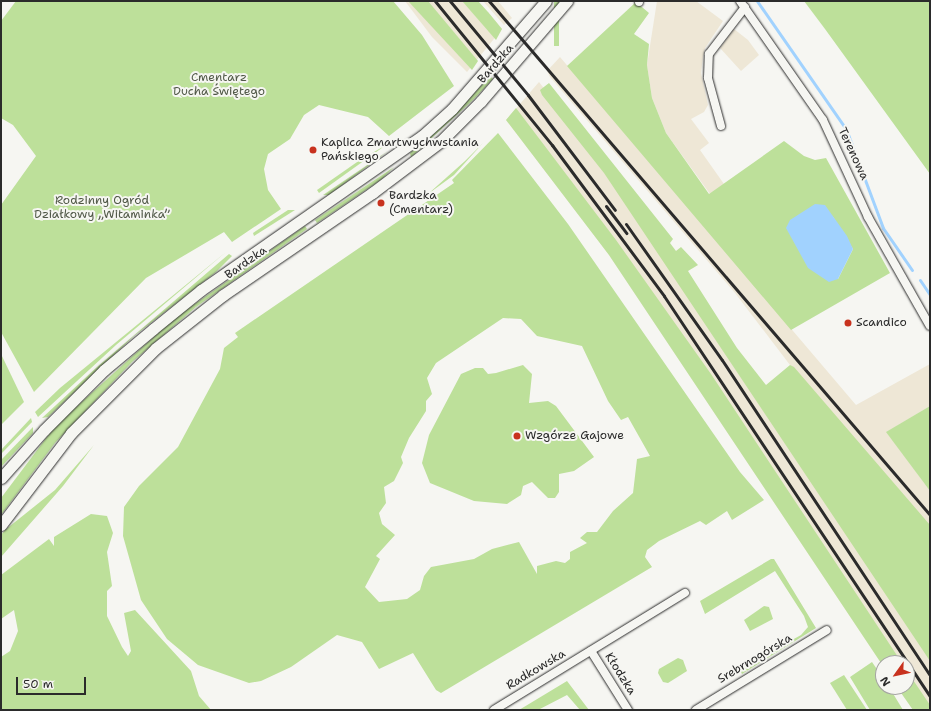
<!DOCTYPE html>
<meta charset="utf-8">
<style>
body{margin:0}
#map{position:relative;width:931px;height:711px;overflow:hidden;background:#f6f6f2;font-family:"Shantell Sans",sans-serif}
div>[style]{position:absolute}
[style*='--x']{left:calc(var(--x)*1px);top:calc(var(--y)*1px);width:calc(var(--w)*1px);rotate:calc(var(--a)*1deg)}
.built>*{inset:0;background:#eee7d6}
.green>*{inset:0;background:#bde09a;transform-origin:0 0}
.water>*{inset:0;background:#a1d2fe}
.stream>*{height:3px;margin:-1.5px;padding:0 1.5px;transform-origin:1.5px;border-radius:1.5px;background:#a1d2fe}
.roads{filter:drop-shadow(0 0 1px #2b2b2b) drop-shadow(0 0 1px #2b2b2b)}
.street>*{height:8px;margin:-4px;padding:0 4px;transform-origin:4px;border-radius:4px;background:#f6f6f2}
.secondary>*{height:11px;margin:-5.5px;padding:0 5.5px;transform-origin:5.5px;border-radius:5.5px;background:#f6f6f2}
.rail>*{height:3px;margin:-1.5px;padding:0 1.5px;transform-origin:1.5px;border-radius:1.5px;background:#2b2b2b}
.dots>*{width:11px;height:11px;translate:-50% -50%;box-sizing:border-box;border:2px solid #f6f6f2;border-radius:50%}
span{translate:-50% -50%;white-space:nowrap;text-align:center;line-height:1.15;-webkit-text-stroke:4px #f6f6f2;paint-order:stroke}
.street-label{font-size:12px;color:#2b2b2b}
.park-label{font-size:12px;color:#505847}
.poi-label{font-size:12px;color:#2b2b2b}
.left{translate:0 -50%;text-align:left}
.frame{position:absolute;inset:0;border:2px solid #2b2b2b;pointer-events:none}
.north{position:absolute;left:875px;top:655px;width:40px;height:40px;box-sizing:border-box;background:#f6f6f2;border:1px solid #a5a5a2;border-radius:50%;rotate:237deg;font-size:11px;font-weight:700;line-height:16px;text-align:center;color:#2b2b2b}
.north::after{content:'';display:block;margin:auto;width:14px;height:18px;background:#c8321e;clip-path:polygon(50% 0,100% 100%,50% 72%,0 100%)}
.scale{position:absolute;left:16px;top:677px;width:70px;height:18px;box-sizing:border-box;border:2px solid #2b2b2b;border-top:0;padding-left:5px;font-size:12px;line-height:14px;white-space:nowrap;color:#2b2b2b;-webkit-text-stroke:3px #f6f6f2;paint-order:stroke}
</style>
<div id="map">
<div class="built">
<div style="clip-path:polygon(405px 1px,462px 1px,479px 20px,488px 12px,502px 29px,467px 72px,432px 37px)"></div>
<div style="clip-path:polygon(483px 1px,498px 1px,512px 18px,504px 25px)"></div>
<div style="clip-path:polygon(657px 1px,696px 1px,723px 21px,705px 48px,703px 57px,701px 73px,708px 105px,704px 112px,691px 119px,709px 143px,700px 150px,724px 184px,710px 194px,666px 133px,652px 98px,647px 65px)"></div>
<div style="clip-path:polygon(734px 29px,748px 40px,759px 55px,741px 71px,720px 48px)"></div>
<div style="clip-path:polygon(560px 57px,856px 405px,930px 364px,930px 406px,887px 432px,930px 491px,930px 526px,790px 365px,735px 293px,550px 77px,547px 71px)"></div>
<div style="clip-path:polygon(539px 82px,688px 271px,678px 277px,930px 653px,930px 710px,913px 710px,897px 687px,907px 687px,907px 663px,883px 663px,883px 666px,609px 255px,506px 120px)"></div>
</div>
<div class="green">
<div style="clip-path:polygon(16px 1px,393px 1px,422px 35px,454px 86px,389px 136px,368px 117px,319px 105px,304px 115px,290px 139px,268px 154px,264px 169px,268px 190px,281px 209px,232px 242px,224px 232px,146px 278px,34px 392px,1px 332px,1px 205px,36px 156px,13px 125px,1px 118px,1px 21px)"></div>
<div style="clip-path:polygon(408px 1px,428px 1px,478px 61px,472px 70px)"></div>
<div style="clip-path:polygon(462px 1px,478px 1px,488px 12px,502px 29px,496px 40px)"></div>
<div style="left:554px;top:1px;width:5px;height:45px"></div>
<div style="clip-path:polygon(804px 1px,930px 1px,930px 174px,825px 29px)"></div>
<div style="clip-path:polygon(evenodd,636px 2px,649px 13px,634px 34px,649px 44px,647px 65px,652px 98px,666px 133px,709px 194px,784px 141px,804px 156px,815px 160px,826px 158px,890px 273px,791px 330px,567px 66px,636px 2px,833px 217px,853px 249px,838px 279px,833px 217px)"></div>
<div style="clip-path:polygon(490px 76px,493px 79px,472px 101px,411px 157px,410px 153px,457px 112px)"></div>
<div style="clip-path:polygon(549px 83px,673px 239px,670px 243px,676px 251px,681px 247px,698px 265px,688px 271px,737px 348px,766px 385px,790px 365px,794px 367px,930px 525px,930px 661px,604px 173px,542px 95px,540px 90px)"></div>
<div style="clip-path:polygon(516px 108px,616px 240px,711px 374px,902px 663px,883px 663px,883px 666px,609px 255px,506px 120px)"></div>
<div style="clip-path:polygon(evenodd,498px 133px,568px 224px,740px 472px,764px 500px,732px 520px,727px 511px,706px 525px,700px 521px,659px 541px,647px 550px,645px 557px,652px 567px,441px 693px,436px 690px,413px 653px,379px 669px,362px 642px,337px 635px,291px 667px,261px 681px,249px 683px,198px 665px,167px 639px,141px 600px,123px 536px,124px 507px,139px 486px,178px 447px,220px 369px,224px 348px,238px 337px,235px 333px,454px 183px,452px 180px,498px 133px,503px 318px,521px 319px,537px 336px,582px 346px,608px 401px,621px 420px,628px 417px,650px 456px,637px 459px,633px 493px,613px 511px,597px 532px,587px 532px,580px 538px,587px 543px,570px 552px,570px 559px,565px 563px,556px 561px,537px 566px,537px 574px,519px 542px,492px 549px,474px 559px,431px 567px,424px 576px,420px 590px,407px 599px,379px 602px,365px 587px,380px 559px,376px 556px,395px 535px,382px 524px,379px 513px,386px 503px,384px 487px,394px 481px,403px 463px,401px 457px,409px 438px,426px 411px,426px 401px,432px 394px,427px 378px,436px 363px,503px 318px)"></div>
<div style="clip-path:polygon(483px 143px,454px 175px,428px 194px,465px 161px)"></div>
<div style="clip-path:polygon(386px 145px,319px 193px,317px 190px,360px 160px)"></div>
<div style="clip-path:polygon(388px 151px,329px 195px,323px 195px)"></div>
<div style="clip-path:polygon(394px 167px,382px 179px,317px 223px,315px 220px)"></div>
<div style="clip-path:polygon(288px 210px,295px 210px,254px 236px,253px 233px)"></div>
<div style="clip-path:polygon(305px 226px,307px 229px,196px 307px,132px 362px,55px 443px,1px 515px,1px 498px,56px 425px,175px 318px)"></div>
<div style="clip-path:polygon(226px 252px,116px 345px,38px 417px,35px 412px,60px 388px)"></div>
<div style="clip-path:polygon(229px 254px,232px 256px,216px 272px,134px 336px,48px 417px,42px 418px,97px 367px)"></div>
<div style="clip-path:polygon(1px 354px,24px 402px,1px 425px)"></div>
<div style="clip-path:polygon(523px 365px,532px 374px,529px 403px,548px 401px,556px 406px,594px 457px,574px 471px,559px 474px,559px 492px,555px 498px,548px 498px,532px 482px,523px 486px,521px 495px,507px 504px,474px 501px,430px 483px,422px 463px,429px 435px,461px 374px,475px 368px,483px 368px,488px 374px,496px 373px)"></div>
<div style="clip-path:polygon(930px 406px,930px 491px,886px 432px)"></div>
<div style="clip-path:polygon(31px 418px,32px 422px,1px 454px,1px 450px)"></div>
<div style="clip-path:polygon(33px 427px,33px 433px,1px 467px,1px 460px)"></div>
<div style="clip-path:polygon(94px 445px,63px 486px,1px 557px,1px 535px,5px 530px,55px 490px)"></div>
<div style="clip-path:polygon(91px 514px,107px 516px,113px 533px,107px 552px,112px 586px,107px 591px,107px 616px,122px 647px,128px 656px,131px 651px,124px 613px,135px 610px,191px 671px,199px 696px,211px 710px,1px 710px,1px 657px,10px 651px,18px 631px,14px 610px,1px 619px,1px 575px,49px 539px,54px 546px,54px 537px)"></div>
<div style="clip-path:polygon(771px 559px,774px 559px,816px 628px,742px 674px,739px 669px,801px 635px,808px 627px,804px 616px,775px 571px,705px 614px,700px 601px)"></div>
<div style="clip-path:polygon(764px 606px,769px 607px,773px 619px,750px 631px,744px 620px)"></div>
<div style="clip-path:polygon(678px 658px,683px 660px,687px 671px,668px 683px,663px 682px,658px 673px,659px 669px)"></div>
<div style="clip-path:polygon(872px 662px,883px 678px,883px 687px,889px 687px,903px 710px,870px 710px,850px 677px)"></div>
<div style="clip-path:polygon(907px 671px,930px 705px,930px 710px,913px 710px,897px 687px,907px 687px)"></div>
<div style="clip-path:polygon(844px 675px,867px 710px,847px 710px,830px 683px)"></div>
<div style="clip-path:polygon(567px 681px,589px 710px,580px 710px,567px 695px,538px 710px,519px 710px)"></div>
</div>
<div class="water">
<div style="clip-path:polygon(815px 204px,825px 205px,847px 236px,853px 249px,838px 279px,829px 282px,808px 268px,786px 228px,790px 220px)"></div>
</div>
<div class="stream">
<div style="--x:757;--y:1;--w:156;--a:55.2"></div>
<div style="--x:846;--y:129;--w:106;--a:69.5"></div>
<div style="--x:883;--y:228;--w:51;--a:55.4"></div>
<div style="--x:920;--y:280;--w:18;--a:56"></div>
</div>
<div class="roads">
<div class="street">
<div style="--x:639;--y:1;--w:1;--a:90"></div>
<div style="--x:740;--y:1;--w:145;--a:55.1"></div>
<div style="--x:823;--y:120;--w:107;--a:65.1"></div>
<div style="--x:868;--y:217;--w:125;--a:60.4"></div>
<div style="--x:721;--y:126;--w:50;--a:-105.2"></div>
<div style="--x:708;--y:78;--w:24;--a:-88"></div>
<div style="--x:709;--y:54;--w:59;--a:-52.5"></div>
<div style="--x:591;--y:651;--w:70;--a:57.9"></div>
<div style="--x:494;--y:710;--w:224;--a:-31.5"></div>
<div style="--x:696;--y:710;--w:153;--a:-31.4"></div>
</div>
<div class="secondary">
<div style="--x:1;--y:478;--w:64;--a:-48.1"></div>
<div style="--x:44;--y:430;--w:85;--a:-45"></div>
<div style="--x:104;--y:370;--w:64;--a:-39.9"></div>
<div style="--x:153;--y:329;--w:62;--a:-39.1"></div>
<div style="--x:201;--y:290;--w:269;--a:-34.9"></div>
<div style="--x:422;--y:136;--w:40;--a:-42"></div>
<div style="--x:452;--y:109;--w:143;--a:-49"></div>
<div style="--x:1;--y:525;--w:116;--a:-52.7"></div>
<div style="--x:71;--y:433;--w:120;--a:-45"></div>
<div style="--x:156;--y:348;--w:85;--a:-38.3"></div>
<div style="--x:223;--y:295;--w:181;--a:-34.4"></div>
<div style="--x:372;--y:193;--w:86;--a:-37"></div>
<div style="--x:441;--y:141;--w:57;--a:-45"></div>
<div style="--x:481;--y:101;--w:132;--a:-49.3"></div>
</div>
</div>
<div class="rail">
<div style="--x:435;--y:1;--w:186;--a:50.9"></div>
<div style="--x:552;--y:145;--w:188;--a:53.4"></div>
<div style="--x:664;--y:296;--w:480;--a:56.4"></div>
<div style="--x:450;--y:1;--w:122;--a:50.3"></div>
<div style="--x:528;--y:95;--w:144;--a:52.9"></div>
<div style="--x:489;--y:1;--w:677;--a:49.37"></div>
<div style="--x:606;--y:206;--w:34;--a:53"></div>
<div style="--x:626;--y:224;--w:166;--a:54.8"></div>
<div style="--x:722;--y:360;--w:377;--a:56.6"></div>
</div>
<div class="dots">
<div style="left:313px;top:150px;background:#c8321e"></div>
<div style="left:381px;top:203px;background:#c8321e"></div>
<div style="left:848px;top:323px;background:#c8321e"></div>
<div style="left:517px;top:436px;background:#c8321e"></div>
</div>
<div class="street-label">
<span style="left:496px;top:64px;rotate:-49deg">Bardzka</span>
<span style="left:853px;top:154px;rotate:65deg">Terenowa</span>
<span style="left:246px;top:263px;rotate:-35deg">Bardzka</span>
<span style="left:755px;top:659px;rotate:-31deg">Srebrnogórska</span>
<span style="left:536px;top:670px;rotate:-31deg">Radkowska</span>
<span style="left:620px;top:674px;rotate:58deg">Kłodzka</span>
</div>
<div class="park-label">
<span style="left:219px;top:85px">Cmentarz<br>Ducha Świętego</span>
<span style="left:102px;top:208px">Rodzinny Ogród<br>Działkowy „Witaminka”</span>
</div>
<div class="poi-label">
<span class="left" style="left:321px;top:150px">Kaplica Zmartwychwstania<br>Pańskiego</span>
<span class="left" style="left:389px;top:203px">Bardzka<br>(Cmentarz)</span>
<span class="left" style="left:856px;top:323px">Scandico</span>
<span class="left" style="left:525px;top:436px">Wzgórze Gajowe</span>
</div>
<div class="frame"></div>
<div class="north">N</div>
<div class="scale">50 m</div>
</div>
